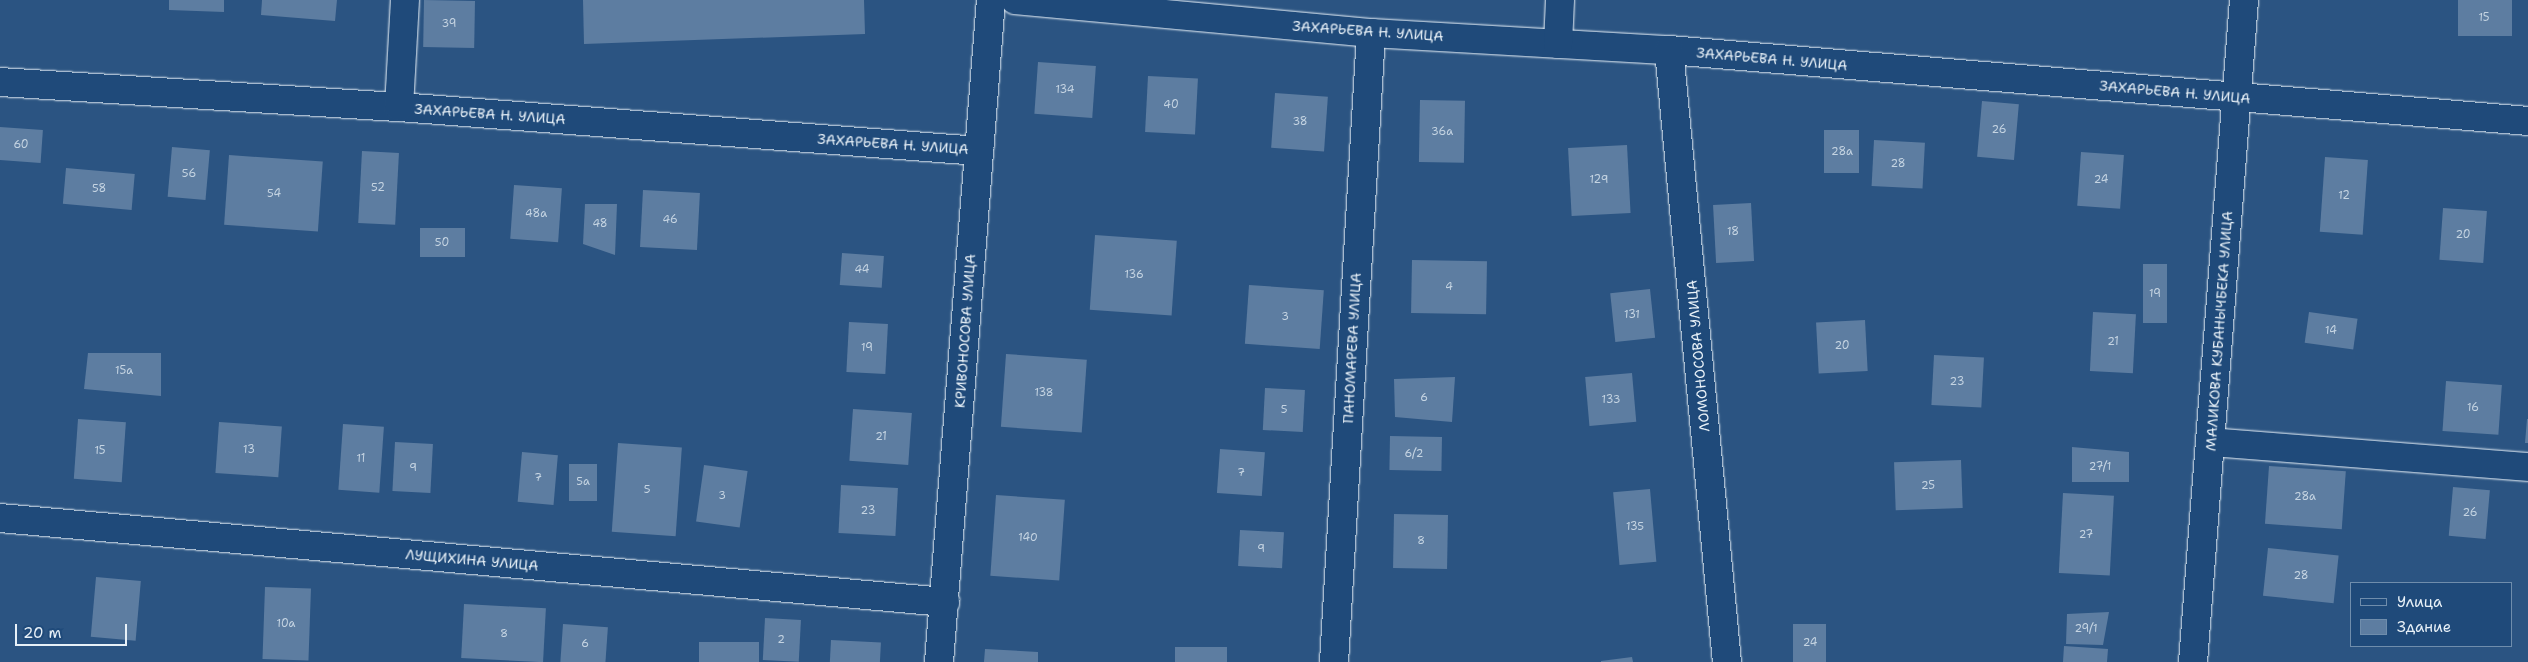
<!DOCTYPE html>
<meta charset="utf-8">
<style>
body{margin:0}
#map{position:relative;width:2528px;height:662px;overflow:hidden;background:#2b5482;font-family:"Shantell Sans",sans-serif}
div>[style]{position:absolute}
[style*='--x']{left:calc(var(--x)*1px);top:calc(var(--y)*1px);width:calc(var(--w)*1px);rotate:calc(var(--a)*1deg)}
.building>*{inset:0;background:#5d7da1;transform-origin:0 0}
.roads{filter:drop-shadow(0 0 1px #e8f1f8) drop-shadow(0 0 1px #e8f1f8)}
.minor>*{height:28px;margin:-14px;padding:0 14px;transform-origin:14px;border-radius:14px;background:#1f4a7a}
span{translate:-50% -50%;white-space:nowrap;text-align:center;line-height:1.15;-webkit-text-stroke:4.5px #1f4a7a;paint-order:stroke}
.number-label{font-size:11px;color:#c5d4e2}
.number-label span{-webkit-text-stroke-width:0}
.street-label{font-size:14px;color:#e8f1f8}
.legend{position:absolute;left:2350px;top:582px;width:162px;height:65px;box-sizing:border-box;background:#1f4a7a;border:1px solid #6f8dac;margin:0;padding:6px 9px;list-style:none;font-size:15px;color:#e8f1f8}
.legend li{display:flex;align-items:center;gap:10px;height:25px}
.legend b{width:25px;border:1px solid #6f8dac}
.scale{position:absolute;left:15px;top:624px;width:112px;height:22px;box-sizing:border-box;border:2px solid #e8f1f8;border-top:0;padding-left:6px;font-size:15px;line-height:18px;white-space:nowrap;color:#e8f1f8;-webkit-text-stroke:4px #1f4a7a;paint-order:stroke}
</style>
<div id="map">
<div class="building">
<div style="clip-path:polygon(169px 0,224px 0,224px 12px,169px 10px)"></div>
<div style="clip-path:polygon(262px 0,337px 0,335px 21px,261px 15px)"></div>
<div style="left:424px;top:0;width:51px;height:47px;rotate:1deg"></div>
<div style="clip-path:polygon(583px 0,864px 0,865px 34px,584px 44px)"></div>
<div style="left:2458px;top:0;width:54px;height:36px"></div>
<div style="left:1038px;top:62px;width:58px;height:52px;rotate:4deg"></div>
<div style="left:1148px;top:76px;width:50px;height:56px;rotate:3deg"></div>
<div style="left:1275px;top:93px;width:53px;height:55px;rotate:4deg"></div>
<div style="left:1420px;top:100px;width:45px;height:62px;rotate:1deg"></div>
<div style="left:1982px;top:101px;width:37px;height:56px;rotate:5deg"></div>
<div style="left:0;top:127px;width:43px;height:33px;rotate:4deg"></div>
<div style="left:1824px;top:130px;width:35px;height:43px"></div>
<div style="left:1874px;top:140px;width:51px;height:46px;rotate:3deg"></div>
<div style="left:1627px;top:145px;width:68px;height:59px;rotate:87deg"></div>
<div style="left:172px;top:147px;width:38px;height:50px;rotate:5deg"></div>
<div style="left:362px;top:151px;width:37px;height:72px;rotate:3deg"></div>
<div style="left:2081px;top:152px;width:43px;height:54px;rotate:4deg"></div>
<div style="left:229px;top:155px;width:94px;height:70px;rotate:4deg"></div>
<div style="left:2325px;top:157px;width:43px;height:75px;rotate:4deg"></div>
<div style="left:66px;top:168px;width:69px;height:36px;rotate:5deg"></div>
<div style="left:514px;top:185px;width:48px;height:54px;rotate:4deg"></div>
<div style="left:643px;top:190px;width:57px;height:57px;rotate:3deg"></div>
<div style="left:1751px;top:203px;width:58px;height:38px;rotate:87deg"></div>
<div style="clip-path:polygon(585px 204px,617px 204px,615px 255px,583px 244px)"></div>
<div style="left:2443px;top:208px;width:44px;height:52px;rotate:4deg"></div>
<div style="left:465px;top:228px;width:29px;height:45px;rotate:90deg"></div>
<div style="left:1095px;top:235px;width:82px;height:75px;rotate:4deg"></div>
<div style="left:842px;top:253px;width:42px;height:32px;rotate:4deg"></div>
<div style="left:1412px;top:260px;width:75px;height:53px;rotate:1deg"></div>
<div style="left:2143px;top:264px;width:24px;height:59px"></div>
<div style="left:1249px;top:285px;width:75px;height:59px;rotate:4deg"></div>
<div style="left:1650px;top:289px;width:49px;height:40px;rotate:84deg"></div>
<div style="left:2093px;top:312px;width:43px;height:59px;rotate:3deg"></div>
<div style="left:2309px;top:312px;width:49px;height:31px;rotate:8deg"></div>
<div style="left:1865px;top:320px;width:51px;height:49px;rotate:87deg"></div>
<div style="left:849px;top:322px;width:39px;height:50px;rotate:3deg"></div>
<div style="clip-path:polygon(88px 353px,161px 353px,161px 396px,84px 389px)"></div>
<div style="left:1006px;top:354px;width:81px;height:73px;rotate:4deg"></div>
<div style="left:1934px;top:355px;width:50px;height:50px;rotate:3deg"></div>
<div style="left:1632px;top:373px;width:49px;height:47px;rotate:85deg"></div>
<div style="clip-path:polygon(1455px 377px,1452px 422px,1395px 417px,1394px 379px)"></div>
<div style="left:2446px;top:381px;width:56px;height:50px;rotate:4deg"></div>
<div style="left:1265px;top:388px;width:40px;height:42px;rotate:3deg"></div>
<div style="left:853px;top:409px;width:59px;height:52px;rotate:4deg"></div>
<div style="left:78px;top:419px;width:48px;height:60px;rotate:4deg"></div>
<div style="clip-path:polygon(2527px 419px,2528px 419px,2528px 443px,2525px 443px)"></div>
<div style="left:219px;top:422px;width:63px;height:51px;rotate:4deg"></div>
<div style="left:343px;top:424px;width:41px;height:66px;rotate:4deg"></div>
<div style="left:1390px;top:436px;width:52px;height:34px;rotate:1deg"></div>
<div style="left:395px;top:442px;width:38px;height:49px;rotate:3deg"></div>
<div style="left:618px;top:443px;width:64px;height:89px;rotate:4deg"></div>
<div style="clip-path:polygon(2072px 447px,2129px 452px,2129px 482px,2072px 482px)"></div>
<div style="left:1220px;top:449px;width:45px;height:44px;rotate:4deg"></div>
<div style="left:522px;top:452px;width:36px;height:50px;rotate:5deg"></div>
<div style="left:1961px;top:460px;width:48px;height:67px;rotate:88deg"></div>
<div style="left:569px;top:464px;width:28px;height:37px"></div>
<div style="left:704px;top:465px;width:44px;height:57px;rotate:8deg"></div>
<div style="left:2269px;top:466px;width:77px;height:58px;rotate:4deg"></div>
<div style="left:841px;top:485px;width:57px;height:48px;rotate:3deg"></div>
<div style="left:2453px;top:487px;width:37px;height:49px;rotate:5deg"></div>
<div style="left:1650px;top:489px;width:73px;height:37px;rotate:85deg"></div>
<div style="left:2063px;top:493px;width:51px;height:80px;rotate:3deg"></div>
<div style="left:996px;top:495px;width:69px;height:81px;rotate:4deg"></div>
<div style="left:1394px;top:514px;width:54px;height:54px;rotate:1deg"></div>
<div style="left:1240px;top:530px;width:44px;height:36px;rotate:3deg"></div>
<div style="left:2268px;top:548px;width:71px;height:48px;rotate:6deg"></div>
<div style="left:96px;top:577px;width:45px;height:60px;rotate:5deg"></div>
<div style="left:265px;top:587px;width:46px;height:72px;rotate:2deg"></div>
<div style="left:464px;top:604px;width:82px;height:54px;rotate:3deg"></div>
<div style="clip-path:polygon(2109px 612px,2103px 645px,2066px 644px,2067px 614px)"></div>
<div style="left:765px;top:618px;width:36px;height:42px;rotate:3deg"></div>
<div style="left:563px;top:624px;width:45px;height:38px;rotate:4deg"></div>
<div style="left:1793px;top:624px;width:33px;height:38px"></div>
<div style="left:831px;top:640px;width:50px;height:22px;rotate:3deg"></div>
<div style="left:699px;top:642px;width:60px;height:20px"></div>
<div style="clip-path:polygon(2064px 646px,2108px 649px,2107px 662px,2063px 662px)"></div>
<div style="left:1175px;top:647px;width:52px;height:15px"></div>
<div style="clip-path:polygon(985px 649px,1038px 652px,1038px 662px,984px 662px)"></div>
<div style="clip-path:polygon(1632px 657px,1633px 662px,1601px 662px,1601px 661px)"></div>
</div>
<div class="roads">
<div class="minor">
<div style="--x:1015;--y:0;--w:358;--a:5.3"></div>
<div style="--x:1371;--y:33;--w:298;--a:3.3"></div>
<div style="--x:1669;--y:50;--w:862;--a:4.72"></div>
<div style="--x:1558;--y:44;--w:44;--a:-87.4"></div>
<div style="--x:1669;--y:50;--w:615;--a:84.59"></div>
<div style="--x:0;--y:82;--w:400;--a:3.6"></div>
<div style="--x:399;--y:107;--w:582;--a:4.34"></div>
<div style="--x:399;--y:107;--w:107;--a:-86.8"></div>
<div style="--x:2210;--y:442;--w:319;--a:4.5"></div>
<div style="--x:0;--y:518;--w:949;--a:5.08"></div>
<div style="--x:939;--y:662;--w:664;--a:-85.51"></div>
<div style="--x:1334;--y:662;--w:630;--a:-86.63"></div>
<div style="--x:2193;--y:662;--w:664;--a:-85.59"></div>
</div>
</div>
<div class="number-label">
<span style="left:2484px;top:18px">15</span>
<span style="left:449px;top:24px">39</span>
<span style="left:1065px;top:90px">134</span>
<span style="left:1171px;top:105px">40</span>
<span style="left:1300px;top:122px">38</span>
<span style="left:1999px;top:130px">26</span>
<span style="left:1442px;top:132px">36а</span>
<span style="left:21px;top:145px">60</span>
<span style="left:1842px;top:152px">28а</span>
<span style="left:1898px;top:164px">28</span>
<span style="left:189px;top:174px">56</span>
<span style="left:1599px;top:180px">129</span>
<span style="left:2101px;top:180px">24</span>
<span style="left:378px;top:188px">52</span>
<span style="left:99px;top:189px">58</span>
<span style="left:274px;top:194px">54</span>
<span style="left:2344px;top:196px">12</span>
<span style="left:536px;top:214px">48а</span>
<span style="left:670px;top:220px">46</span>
<span style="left:600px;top:224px">48</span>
<span style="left:1733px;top:232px">18</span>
<span style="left:2463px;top:235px">20</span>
<span style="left:442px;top:243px">50</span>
<span style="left:862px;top:270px">44</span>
<span style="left:1134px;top:275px">136</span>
<span style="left:1449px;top:287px">4</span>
<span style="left:2155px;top:294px">19</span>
<span style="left:1632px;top:315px">131</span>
<span style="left:1285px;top:317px">3</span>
<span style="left:2331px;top:331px">14</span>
<span style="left:2113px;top:342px">21</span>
<span style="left:1842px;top:346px">20</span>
<span style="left:867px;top:348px">19</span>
<span style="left:124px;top:371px">15а</span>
<span style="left:1957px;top:382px">23</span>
<span style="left:1044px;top:393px">138</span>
<span style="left:1424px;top:398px">6</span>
<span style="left:1611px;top:400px">133</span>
<span style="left:2473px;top:408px">16</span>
<span style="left:1284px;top:410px">5</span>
<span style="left:881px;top:437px">21</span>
<span style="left:249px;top:450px">13</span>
<span style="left:100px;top:451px">15</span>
<span style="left:1414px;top:454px">6/2</span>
<span style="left:361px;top:459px">11</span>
<span style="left:2100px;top:467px">27/1</span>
<span style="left:413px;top:468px">9</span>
<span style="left:1241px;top:473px">7</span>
<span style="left:538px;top:478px">7</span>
<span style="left:583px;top:482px">5а</span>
<span style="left:1928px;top:486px">25</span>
<span style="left:647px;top:490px">5</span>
<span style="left:722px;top:496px">3</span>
<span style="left:2305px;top:497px">28а</span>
<span style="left:868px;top:511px">23</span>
<span style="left:2470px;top:513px">26</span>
<span style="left:1635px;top:527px">135</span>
<span style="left:2086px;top:535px">27</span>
<span style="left:1028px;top:538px">140</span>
<span style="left:1421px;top:541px">8</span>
<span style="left:1261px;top:549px">9</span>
<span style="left:2301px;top:576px">28</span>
<span style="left:286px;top:624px">10а</span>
<span style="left:2086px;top:629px">29/1</span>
<span style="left:504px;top:634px">8</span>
<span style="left:781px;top:640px">2</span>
<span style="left:1810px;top:643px">24</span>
<span style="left:585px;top:644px">6</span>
</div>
<div class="street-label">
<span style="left:1368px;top:31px;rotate:4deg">ЗАХАРЬЕВА Н. УЛИЦА</span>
<span style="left:1772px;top:59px;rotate:5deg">ЗАХАРЬЕВА Н. УЛИЦА</span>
<span style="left:2175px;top:92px;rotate:5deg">ЗАХАРЬЕВА Н. УЛИЦА</span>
<span style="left:490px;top:114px;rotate:4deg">ЗАХАРЬЕВА Н. УЛИЦА</span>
<span style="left:893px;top:144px;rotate:4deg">ЗАХАРЬЕВА Н. УЛИЦА</span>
<span style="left:965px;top:331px;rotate:-86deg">КРИВОНОСОВА УЛИЦА</span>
<span style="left:2219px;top:331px;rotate:-86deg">МАЛИКОВА КУБАНЫЧБЕКА УЛИЦА</span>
<span style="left:1352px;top:348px;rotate:-87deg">ПАНОМАРЕВА УЛИЦА</span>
<span style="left:1698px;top:356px;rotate:-95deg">ЛОМОНОСОВА УЛИЦА</span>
<span style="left:472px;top:560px;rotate:5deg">ЛУЩИХИНА УЛИЦА</span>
</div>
<ul class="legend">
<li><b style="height:6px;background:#1f4a7a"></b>Улица</li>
<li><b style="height:14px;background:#5d7da1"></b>Здание</li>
</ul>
<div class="scale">20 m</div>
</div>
